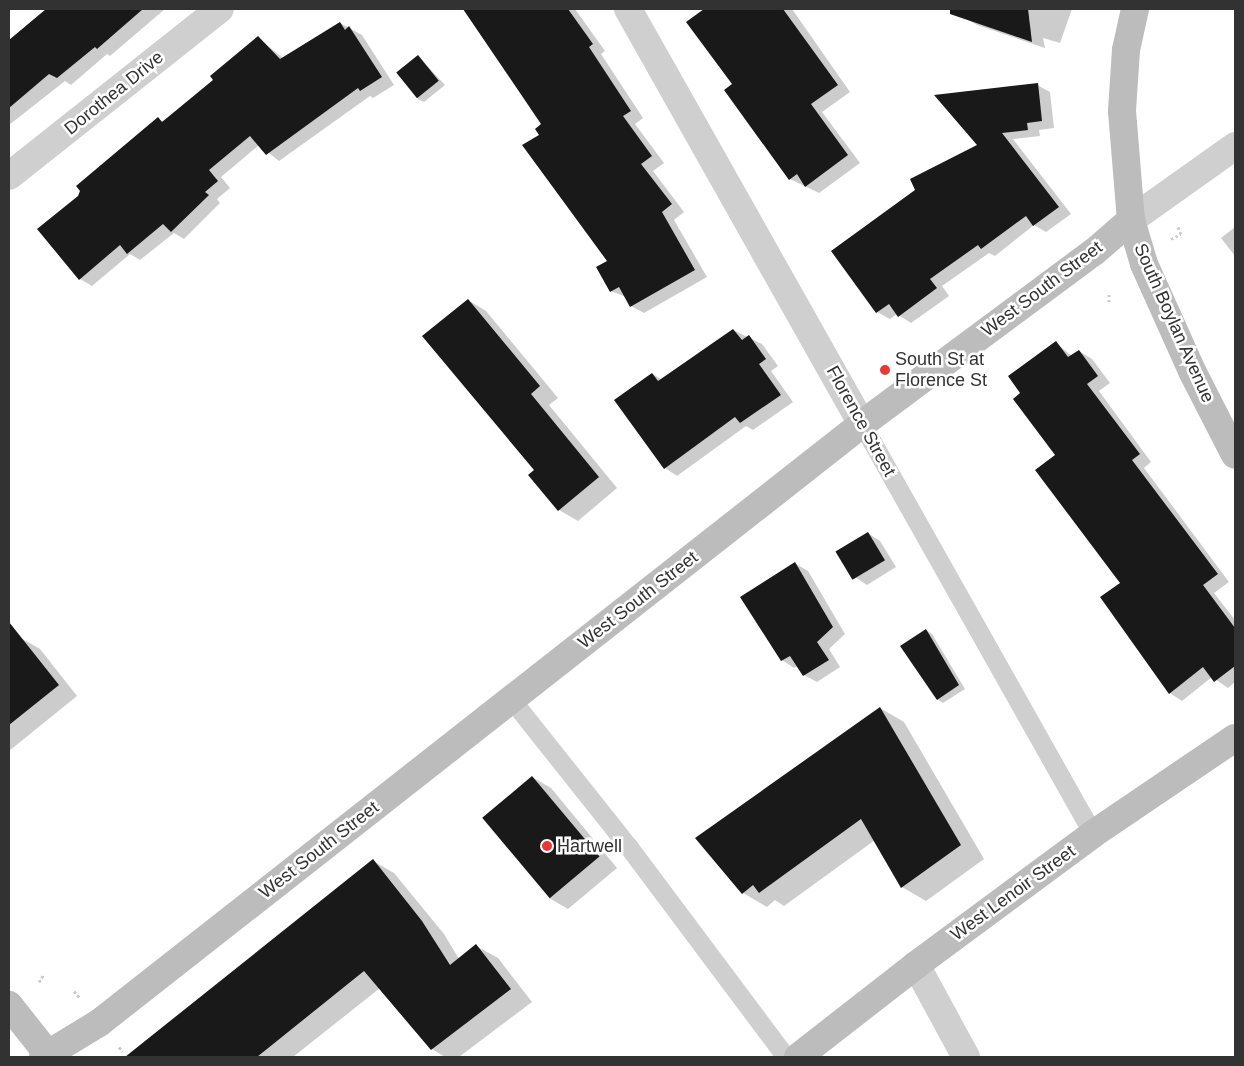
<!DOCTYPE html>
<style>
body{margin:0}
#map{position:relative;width:1244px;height:1066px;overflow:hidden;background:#fff;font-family:Helvetica,sans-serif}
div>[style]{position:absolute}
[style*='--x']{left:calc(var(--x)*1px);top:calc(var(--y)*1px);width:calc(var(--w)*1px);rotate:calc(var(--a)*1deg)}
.shadow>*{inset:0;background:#0003}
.building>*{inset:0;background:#191919;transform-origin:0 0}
.path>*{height:3px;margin-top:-1.5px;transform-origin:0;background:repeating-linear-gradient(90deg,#ccc 0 2.5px,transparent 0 5px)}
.lane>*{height:19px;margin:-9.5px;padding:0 9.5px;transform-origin:9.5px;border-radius:9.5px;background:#cfcfcf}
.street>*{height:28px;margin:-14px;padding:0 14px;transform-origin:14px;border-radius:14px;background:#cfcfcf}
.secondary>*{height:28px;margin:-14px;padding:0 14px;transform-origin:14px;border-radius:14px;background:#bcbcbc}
.dots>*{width:14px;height:14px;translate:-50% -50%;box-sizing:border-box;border:2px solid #fff;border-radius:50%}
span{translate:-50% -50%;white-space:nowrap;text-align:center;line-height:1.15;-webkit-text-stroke:5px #fff;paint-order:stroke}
.street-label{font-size:18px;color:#323232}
.poi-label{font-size:18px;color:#323232}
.left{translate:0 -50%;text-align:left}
.frame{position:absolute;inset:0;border:10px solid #323232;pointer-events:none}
</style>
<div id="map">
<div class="shadow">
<div style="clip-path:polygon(48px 9px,165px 9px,110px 56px,107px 54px,71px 85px,65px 81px,9px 125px,9px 41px)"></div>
<div style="clip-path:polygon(463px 9px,575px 9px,605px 51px,601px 54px,643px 118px,635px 124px,664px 163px,653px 171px,684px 212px,674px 220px,707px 277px,644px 313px,631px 306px,626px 297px,611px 291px,608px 261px,540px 135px,543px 125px)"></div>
<div style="clip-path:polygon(706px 9px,792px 9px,850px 92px,822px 112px,860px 163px,819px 193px,790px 179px,734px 84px,688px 22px)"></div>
<div style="clip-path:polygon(968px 9px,1072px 9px,1060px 43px,1043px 38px,1045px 48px,977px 25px,965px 18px)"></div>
<div style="clip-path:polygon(340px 23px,362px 35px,394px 85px,373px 98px,370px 96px,279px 161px,259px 145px,221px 177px,230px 188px,217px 199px,220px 203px,184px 239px,174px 233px,140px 260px,130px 254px,92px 286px,80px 279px,79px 196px,158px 119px,164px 122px,215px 80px,258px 38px,283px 58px)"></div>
<div style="clip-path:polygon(418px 56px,445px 85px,424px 102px,418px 99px)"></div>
<div style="clip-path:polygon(1037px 85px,1050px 92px,1054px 128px,1039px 130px,1040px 136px,1013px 139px,1071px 214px,1046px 232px,1034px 225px,995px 256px,989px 253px,942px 286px,949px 296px,911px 323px,897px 314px,890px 319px,877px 312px,979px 145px)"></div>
<div style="clip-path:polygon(1235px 227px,1235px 256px,1221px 238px)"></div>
<div style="clip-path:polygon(468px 300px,486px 311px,558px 398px,549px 405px,617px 488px,578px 521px,559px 510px)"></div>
<div style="clip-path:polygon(733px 330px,762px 344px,778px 366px,771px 371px,793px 402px,753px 430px,746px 426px,677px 476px,665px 468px,653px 374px,662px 380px)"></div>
<div style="clip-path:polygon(1056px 343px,1072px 356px,1079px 351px,1092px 359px,1110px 383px,1099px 391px,1151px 462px,1144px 468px,1229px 582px,1214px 593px,1235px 620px,1235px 682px,1228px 688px,1212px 677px,1182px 701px,1170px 693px,1122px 583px,1036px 470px,1056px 455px,1022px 393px)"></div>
<div style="clip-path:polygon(868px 533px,880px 541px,896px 567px,867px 585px,855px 577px)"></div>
<div style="clip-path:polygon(796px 564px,808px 571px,845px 634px,829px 649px,840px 667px,817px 682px,804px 675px,798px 666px,794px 668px,782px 660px)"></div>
<div style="clip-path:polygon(926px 630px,932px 634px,965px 689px,943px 703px,937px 699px)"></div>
<div style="clip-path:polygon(21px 638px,40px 649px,77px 696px,9px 751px,9px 649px)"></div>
<div style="clip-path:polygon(880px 708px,904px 722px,984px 859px,926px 901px,902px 887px,875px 840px,784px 906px,775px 900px,767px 907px,743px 893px)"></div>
<div style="clip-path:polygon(532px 777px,551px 788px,617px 868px,568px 909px,549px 898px)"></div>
<div style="clip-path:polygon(373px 861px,394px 873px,444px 934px,459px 959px,476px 946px,498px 958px,532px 1002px,459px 1057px,445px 1057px,432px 1049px,380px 988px,293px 1057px,127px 1057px)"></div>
</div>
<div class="building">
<div style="clip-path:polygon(46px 9px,143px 9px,97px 49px,95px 47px,57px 78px,49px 74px,9px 108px,9px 40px)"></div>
<div style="clip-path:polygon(463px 9px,568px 9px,593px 44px,589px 47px,631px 111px,623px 116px,652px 156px,641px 164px,672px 204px,662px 212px,695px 270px,630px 307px,619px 287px,610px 292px,596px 267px,607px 261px,522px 145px,539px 135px,535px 129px,541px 124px)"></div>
<div style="clip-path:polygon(704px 9px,783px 9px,838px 85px,811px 104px,848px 155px,805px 187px,797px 174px,789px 180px,724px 90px,732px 84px,686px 22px)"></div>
<div style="clip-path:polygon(950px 9px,1028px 9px,1032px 42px,950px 14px)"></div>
<div style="clip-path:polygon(340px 22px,345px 30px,349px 26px,382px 77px,360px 91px,358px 88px,266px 155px,250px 136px,209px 170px,218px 181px,205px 192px,209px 195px,171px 232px,163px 224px,127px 254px,120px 245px,79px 280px,37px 229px,78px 196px,80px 191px,76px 186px,158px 117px,162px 122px,213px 80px,210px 76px,258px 36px,280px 59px)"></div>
<div style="left:418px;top:55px;width:33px;height:28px;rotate:51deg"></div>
<div style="clip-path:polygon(1038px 83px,1042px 121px,1027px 123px,1028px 130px,1002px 133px,1059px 207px,1033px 226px,1026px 216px,981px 249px,978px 245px,930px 279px,937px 288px,898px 317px,889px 304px,876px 313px,831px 251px,915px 190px,910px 179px,977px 145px,934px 95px)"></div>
<div style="clip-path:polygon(468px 299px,540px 386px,531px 394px,599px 477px,558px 511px,528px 475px,534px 470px,422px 336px)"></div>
<div style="clip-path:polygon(733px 329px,742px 340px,749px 335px,766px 359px,759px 364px,781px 395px,740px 423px,735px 417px,664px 469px,614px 400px,652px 373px,658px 381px)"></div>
<div style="clip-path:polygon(1056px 341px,1068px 357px,1079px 350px,1098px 376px,1087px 384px,1140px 454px,1132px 460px,1218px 574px,1203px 585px,1235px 628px,1235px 666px,1214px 682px,1203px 667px,1169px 694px,1100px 597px,1120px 583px,1035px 470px,1055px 455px,1013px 399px,1020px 393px,1008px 376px)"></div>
<div style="left:868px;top:532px;width:33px;height:38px;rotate:59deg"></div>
<div style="clip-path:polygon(795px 562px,833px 627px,817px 642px,829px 660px,803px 676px,790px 656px,781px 661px,740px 597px)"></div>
<div style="clip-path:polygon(9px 622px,59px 685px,9px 725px)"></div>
<div style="clip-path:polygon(926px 629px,959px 685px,937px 700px,900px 646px)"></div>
<div style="clip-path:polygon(880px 707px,961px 845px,901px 888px,861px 819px,759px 893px,753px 885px,742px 894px,695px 838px)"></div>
<div style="left:532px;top:776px;width:105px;height:65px;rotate:50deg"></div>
<div style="clip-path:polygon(373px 859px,422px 921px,450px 965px,476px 944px,511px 989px,431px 1050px,364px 971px,257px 1057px,125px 1057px)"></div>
</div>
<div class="path">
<div style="--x:1171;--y:239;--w:11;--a:-27"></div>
<div style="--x:1181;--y:234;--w:8;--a:-113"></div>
<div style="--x:1109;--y:294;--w:9;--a:90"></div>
<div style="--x:39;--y:982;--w:9;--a:-58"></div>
<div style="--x:74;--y:991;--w:8;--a:50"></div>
<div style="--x:119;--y:1047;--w:6;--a:51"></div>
</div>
<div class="lane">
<div style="--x:862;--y:424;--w:471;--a:60.6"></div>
<div style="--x:511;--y:699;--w:188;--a:51.5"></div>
<div style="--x:628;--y:846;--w:264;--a:53.2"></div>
</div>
<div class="street">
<div style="--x:628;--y:9;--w:476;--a:60.6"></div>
<div style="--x:9;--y:176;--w:269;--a:-38.4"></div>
<div style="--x:1131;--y:220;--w:128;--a:-35.4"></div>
<div style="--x:916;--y:965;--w:105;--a:61.5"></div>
</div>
<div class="secondary">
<div style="--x:1135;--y:9;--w:42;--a:102.4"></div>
<div style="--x:1126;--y:50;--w:61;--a:93.8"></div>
<div style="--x:1122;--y:111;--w:109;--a:85.3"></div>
<div style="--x:1131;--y:220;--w:46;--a:73.5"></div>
<div style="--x:1144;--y:264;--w:117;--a:65.8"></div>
<div style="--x:1192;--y:371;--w:94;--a:62.9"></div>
<div style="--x:9;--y:1005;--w:66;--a:51.7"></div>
<div style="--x:43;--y:1057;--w:66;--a:-31.3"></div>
<div style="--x:99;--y:1023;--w:970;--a:-38.13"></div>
<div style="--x:862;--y:424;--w:289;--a:-36.6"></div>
<div style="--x:1094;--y:252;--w:49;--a:-40.9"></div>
<div style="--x:798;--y:1057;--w:150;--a:-37.9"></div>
<div style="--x:916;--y:965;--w:220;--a:-36.5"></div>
<div style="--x:1093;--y:834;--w:171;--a:-34.1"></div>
</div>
<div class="dots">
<div style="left:885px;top:370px;background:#e73836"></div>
<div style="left:547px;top:846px;background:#e73836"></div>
</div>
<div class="street-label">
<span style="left:114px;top:93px;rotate:-39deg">Dorothea Drive</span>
<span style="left:1042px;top:289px;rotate:-37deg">West South Street</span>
<span style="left:1174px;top:323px;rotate:66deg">South Boylan Avenue</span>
<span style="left:861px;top:421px;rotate:61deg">Florence Street</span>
<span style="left:638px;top:600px;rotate:-38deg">West South Street</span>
<span style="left:319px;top:850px;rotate:-38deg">West South Street</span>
<span style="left:1013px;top:893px;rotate:-36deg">West Lenoir Street</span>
</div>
<div class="poi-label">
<span class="left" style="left:895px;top:370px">South St at<br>Florence St</span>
<span class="left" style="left:557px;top:846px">Hartwell</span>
</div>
<div class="frame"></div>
</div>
